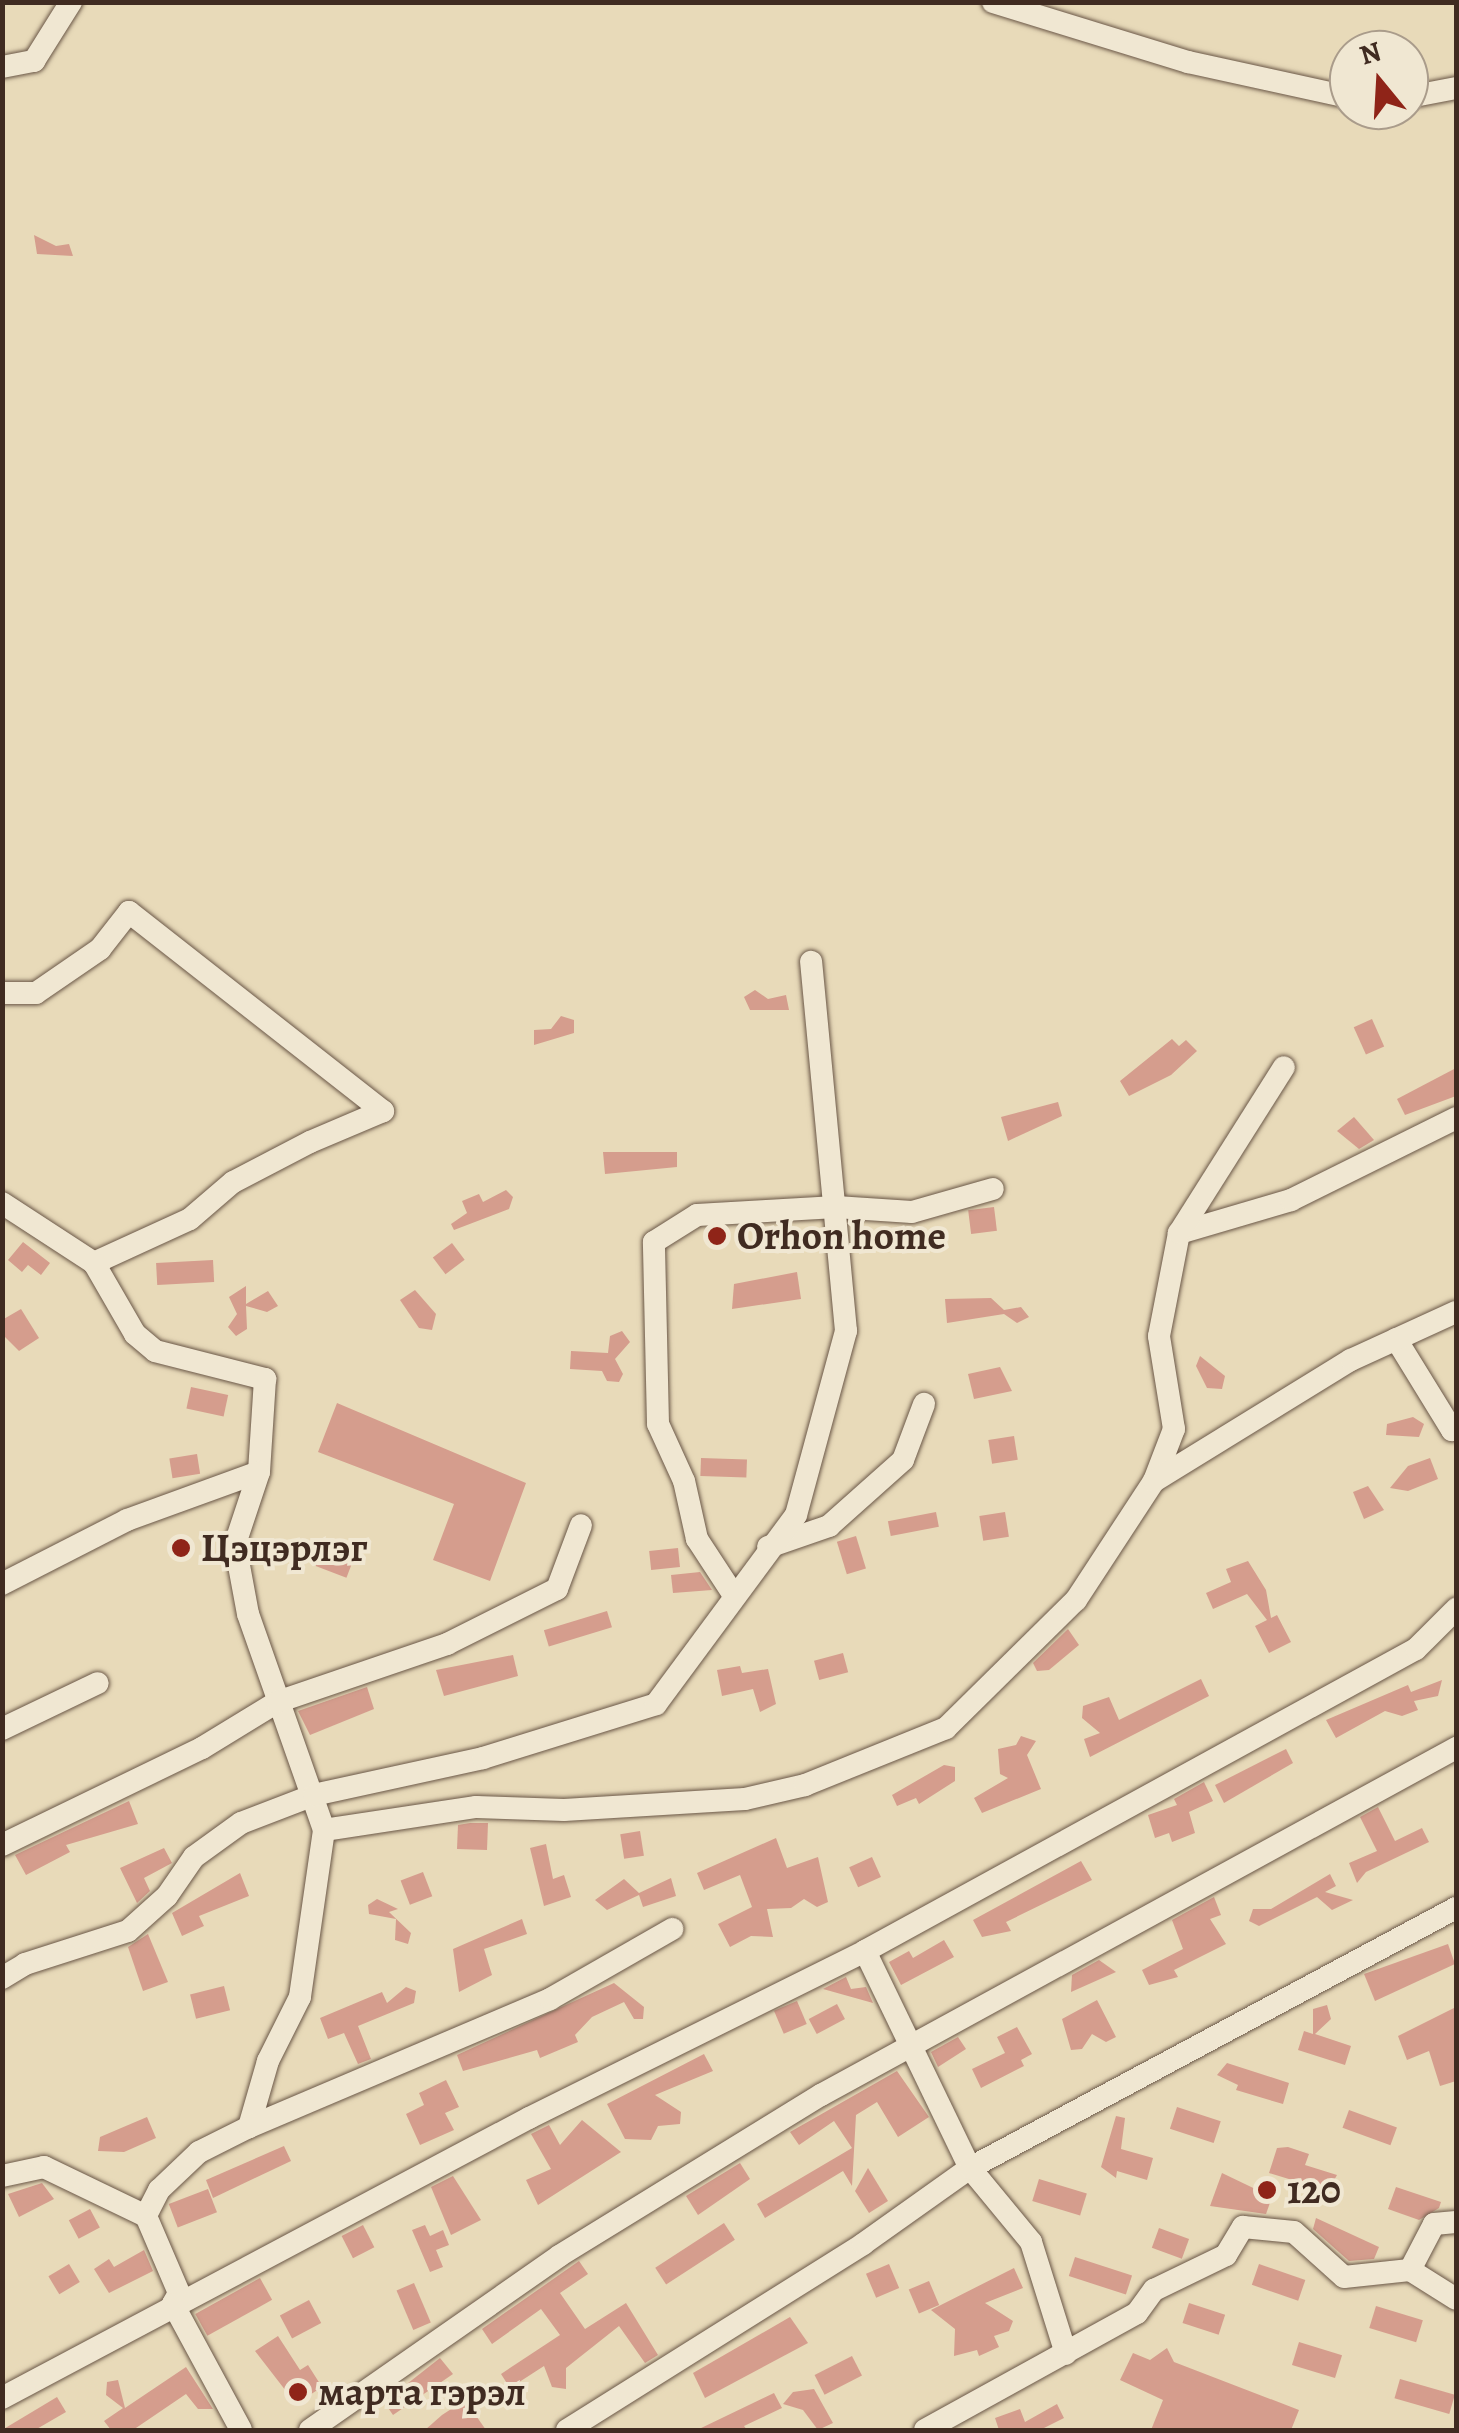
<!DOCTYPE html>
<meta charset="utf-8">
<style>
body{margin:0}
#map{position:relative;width:1459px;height:2433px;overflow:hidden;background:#e8dab9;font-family:Alegreya,serif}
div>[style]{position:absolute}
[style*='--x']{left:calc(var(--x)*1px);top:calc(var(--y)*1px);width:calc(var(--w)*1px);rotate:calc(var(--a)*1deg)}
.building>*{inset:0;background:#d59d8d;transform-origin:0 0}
.roads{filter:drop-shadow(0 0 2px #6a5747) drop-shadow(0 0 2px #6a5747)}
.street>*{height:22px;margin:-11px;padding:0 11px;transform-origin:11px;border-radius:11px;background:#f0e7d2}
.dots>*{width:28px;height:28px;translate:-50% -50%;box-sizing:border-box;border:5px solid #f0e7d2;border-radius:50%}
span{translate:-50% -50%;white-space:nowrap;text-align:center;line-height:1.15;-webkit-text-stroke:8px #f0e7d2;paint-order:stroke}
.poi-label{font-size:40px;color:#402b21;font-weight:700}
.left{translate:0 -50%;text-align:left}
.frame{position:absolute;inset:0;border:5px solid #402b21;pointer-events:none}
.north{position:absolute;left:1329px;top:30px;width:100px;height:100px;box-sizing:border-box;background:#f0e7d2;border:2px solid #aa9c8b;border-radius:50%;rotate:342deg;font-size:28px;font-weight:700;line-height:40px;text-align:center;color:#402b21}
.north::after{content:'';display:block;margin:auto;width:35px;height:45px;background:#8f2418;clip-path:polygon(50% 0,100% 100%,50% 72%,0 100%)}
</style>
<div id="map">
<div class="building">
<div style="clip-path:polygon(34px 235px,56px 246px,69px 244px,73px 256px,37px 254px)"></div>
<div style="clip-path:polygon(755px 990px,768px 999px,786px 995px,789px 1010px,750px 1010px,744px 997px)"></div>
<div style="clip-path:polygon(561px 1016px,574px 1020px,574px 1033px,534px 1045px,534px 1030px,551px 1029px)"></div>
<div style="left:1372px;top:1019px;width:30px;height:20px;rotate:66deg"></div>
<div style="clip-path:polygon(1172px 1039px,1179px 1046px,1186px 1040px,1197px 1051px,1171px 1075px,1129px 1096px,1120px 1081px)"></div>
<div style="clip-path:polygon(1456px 1068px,1456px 1096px,1405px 1115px,1397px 1099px)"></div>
<div style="clip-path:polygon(1058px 1102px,1062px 1116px,1008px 1141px,1001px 1117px)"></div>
<div style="clip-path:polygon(1354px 1117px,1374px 1140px,1359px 1149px,1337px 1131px)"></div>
<div style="clip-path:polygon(603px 1152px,677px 1152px,677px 1167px,605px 1174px)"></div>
<div style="clip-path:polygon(506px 1190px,513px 1197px,509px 1209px,454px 1230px,451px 1224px,467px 1213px,462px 1201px,479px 1194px,483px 1202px)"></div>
<div style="left:994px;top:1207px;width:24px;height:26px;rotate:83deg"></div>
<div style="clip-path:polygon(23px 1242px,50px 1263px,41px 1275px,28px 1265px,22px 1272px,8px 1260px)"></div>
<div style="left:452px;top:1243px;width:21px;height:24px;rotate:53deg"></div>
<div style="left:213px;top:1260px;width:22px;height:57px;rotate:87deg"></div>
<div style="clip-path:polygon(797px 1272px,801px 1299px,732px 1309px,734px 1284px)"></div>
<div style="clip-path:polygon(246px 1286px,246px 1304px,268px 1291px,278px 1306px,267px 1312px,246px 1306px,247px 1329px,236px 1336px,228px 1327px,237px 1314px,229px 1297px)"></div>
<div style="clip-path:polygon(415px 1290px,436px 1314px,432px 1330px,419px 1328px,400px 1300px)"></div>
<div style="clip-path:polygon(991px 1298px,1004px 1310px,1021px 1307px,1029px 1317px,1017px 1323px,1004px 1314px,947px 1323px,945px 1299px)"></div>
<div style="clip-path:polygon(21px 1309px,39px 1338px,19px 1351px,2px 1334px,2px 1320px)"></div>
<div style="clip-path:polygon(622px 1331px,630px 1342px,615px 1359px,623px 1374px,619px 1382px,607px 1381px,602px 1371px,570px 1369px,571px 1351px,608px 1353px,610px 1336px)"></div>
<div style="clip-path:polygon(1200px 1356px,1225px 1376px,1222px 1389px,1207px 1388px,1196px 1366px)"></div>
<div style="clip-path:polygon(1000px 1367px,1012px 1391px,974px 1399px,968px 1374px)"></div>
<div style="left:191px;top:1387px;width:38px;height:22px;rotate:12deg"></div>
<div style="clip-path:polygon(337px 1403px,526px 1483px,490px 1581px,433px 1560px,454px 1504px,318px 1452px)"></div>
<div style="clip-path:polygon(1413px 1417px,1424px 1424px,1419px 1437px,1386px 1435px,1387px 1424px)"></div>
<div style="left:1014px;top:1436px;width:24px;height:26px;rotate:81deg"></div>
<div style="left:197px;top:1454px;width:20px;height:28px;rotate:81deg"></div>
<div style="left:701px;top:1458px;width:46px;height:18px;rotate:2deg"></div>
<div style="clip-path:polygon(1430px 1458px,1438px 1479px,1408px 1491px,1390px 1488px,1408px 1466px)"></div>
<div style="clip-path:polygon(1368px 1486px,1384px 1510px,1364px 1519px,1353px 1492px)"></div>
<div style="left:936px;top:1512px;width:15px;height:49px;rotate:79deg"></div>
<div style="left:1005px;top:1512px;width:25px;height:26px;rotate:81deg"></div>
<div style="left:856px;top:1536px;width:34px;height:20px;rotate:73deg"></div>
<div style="left:678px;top:1548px;width:19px;height:29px;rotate:84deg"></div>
<div style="left:321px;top:1552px;width:33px;height:15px;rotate:21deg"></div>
<div style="clip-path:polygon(1248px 1561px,1266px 1590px,1271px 1618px,1277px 1615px,1291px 1642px,1269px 1653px,1255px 1626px,1267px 1620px,1247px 1594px,1213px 1609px,1206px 1593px,1231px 1582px,1226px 1569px)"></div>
<div style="clip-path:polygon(700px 1572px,712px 1590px,673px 1593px,671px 1575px)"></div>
<div style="left:607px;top:1611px;width:17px;height:66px;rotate:73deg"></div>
<div style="clip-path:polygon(1068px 1629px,1079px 1645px,1049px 1670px,1037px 1671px,1033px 1663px)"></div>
<div style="left:843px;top:1653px;width:20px;height:30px;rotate:75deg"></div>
<div style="clip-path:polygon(513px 1655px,518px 1676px,444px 1696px,436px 1670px)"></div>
<div style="clip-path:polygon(740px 1666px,742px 1673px,768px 1669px,776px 1704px,760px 1712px,753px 1689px,722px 1696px,717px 1670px)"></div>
<div style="clip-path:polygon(1201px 1679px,1209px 1696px,1090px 1757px,1084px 1739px,1100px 1733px,1082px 1718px,1083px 1706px,1109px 1697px,1119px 1720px)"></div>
<div style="clip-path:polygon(1442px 1680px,1438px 1696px,1414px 1701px,1418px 1710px,1402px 1716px,1385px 1711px,1336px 1738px,1326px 1720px,1408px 1685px,1411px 1692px)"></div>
<div style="clip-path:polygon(367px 1687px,374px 1709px,310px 1735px,298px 1711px)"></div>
<div style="clip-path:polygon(1021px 1736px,1036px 1741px,1027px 1755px,1041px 1789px,982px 1813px,974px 1798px,1008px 1778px,1000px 1774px,998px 1749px,1016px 1745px)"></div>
<div style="clip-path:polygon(1286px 1749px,1293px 1763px,1224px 1803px,1215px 1785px)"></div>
<div style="clip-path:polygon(944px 1765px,955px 1767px,955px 1781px,919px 1804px,916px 1798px,897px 1806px,892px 1795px)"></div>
<div style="clip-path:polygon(1204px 1782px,1213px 1801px,1189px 1812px,1195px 1833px,1172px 1842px,1169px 1833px,1155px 1838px,1148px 1815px,1177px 1805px,1174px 1799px)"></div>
<div style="clip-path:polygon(129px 1801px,138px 1824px,66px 1845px,70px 1852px,26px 1875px,15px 1855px)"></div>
<div style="clip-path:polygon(1378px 1807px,1395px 1841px,1422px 1828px,1429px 1842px,1366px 1872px,1357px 1883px,1349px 1863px,1377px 1851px,1360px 1817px)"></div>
<div style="clip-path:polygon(470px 1823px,488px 1823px,487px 1850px,457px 1849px,458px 1825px)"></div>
<div style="left:640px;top:1831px;width:25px;height:20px;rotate:81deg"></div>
<div style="clip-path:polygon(776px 1838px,787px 1868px,818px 1857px,828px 1902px,817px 1907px,804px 1899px,791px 1908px,767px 1909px,773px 1937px,751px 1936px,730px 1947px,718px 1924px,752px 1907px,740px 1875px,704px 1890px,697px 1873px)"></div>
<div style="clip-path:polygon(546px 1844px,553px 1879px,564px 1875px,571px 1897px,544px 1906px,530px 1848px)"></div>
<div style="clip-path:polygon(164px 1848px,172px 1863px,144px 1878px,150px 1891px,137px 1903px,120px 1868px)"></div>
<div style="left:872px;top:1857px;width:22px;height:25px;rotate:66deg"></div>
<div style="clip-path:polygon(1081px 1861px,1092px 1880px,1006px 1922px,1011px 1931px,982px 1937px,973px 1920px)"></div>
<div style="left:423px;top:1872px;width:26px;height:24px;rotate:69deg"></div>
<div style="clip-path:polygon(240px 1873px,249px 1896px,199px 1916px,204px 1926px,182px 1936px,172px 1913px)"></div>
<div style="clip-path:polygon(1330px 1874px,1336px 1886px,1325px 1892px,1353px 1900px,1332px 1910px,1317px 1897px,1259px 1926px,1249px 1921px,1253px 1909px,1271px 1909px)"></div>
<div style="clip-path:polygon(671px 1878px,676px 1896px,643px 1907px,639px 1895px,607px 1910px,595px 1900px,624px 1879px,639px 1893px)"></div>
<div style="clip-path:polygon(1214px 1897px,1221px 1915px,1210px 1919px,1226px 1944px,1174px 1970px,1178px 1977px,1149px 1985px,1142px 1970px,1183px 1949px,1172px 1920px)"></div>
<div style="clip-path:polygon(377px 1899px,398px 1909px,389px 1912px,411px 1933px,408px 1944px,395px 1940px,396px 1919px,369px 1914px,368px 1905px)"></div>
<div style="clip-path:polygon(522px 1919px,527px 1934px,484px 1949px,492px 1975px,459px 1992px,453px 1949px)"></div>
<div style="clip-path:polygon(148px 1934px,168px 1982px,143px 1991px,128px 1947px)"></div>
<div style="clip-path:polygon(944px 1940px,954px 1957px,901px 1985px,889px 1962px,909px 1951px,913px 1958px)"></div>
<div style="clip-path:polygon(1448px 1944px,1455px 1964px,1375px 2001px,1364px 1974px)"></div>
<div style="clip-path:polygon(1099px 1960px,1116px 1972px,1071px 1992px,1072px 1975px)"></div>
<div style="clip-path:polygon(846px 1977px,851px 1989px,866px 1987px,873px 2003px,823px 1989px)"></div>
<div style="clip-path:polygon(614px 1983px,644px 2007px,643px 2019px,634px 2019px,624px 2002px,592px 2017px,575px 2035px,578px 2042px,540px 2058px,537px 2050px,463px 2071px,457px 2055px)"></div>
<div style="left:224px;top:1986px;width:25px;height:35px;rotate:76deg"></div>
<div style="clip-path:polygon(406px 1987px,416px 1991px,414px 2003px,358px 2026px,371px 2059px,358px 2064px,344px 2033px,328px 2039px,320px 2018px,382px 1992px,387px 2003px)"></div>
<div style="clip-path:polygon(1097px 2000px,1116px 2037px,1106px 2042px,1092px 2034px,1082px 2049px,1071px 2050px,1062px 2019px)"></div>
<div style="left:797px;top:2001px;width:25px;height:25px;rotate:67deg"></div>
<div style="left:837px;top:2004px;width:17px;height:32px;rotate:62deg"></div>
<div style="clip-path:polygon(1327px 2005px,1331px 2019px,1315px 2034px,1351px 2046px,1345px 2065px,1298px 2050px,1304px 2031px,1313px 2034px,1313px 2009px)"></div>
<div style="clip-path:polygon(1456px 2007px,1456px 2081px,1440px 2086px,1429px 2051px,1407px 2060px,1398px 2036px)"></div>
<div style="clip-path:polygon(1017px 2027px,1032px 2054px,1021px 2060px,1024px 2066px,981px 2088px,972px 2069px,1005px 2053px,997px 2037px)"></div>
<div style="clip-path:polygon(958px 2037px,966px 2049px,938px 2067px,931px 2052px)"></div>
<div style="clip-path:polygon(704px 2054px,713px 2071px,655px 2095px,681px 2112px,680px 2124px,658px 2126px,651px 2140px,625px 2139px,607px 2104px)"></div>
<div style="clip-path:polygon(1227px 2063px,1289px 2083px,1283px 2104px,1236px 2090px,1238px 2085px,1217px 2075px)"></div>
<div style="clip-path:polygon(897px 2071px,929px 2117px,898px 2137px,877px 2102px,856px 2115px,852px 2186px,843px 2171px,765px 2218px,757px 2204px,852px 2148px,834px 2121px,799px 2145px,790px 2132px)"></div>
<div style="clip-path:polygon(446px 2080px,459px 2107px,445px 2113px,454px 2130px,420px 2145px,406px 2114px,424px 2105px,419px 2093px)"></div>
<div style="left:1177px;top:2107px;width:46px;height:23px;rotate:18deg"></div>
<div style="left:1349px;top:2110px;width:51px;height:19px;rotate:20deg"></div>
<div style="clip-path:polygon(1116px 2116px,1125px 2118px,1121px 2149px,1153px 2158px,1147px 2180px,1117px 2171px,1116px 2178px,1101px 2167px)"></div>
<div style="clip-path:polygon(147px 2117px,156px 2138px,124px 2152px,98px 2151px,100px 2137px)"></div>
<div style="clip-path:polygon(582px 2120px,621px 2152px,538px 2205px,526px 2180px,551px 2169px,531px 2134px,549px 2125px,560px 2145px)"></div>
<div style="clip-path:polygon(284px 2146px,291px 2161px,213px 2198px,206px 2180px)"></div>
<div style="clip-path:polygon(1288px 2147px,1309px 2154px,1305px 2165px,1337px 2175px,1328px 2191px,1269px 2173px,1277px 2148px)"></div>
<div style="clip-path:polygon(740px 2163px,750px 2179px,698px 2215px,686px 2196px)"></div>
<div style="clip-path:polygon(868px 2168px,888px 2201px,869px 2213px,855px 2191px)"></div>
<div style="clip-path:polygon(1222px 2173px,1272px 2197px,1266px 2214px,1210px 2206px)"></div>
<div style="clip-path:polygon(453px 2176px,481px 2220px,451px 2235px,431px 2187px)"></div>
<div style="left:1039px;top:2179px;width:50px;height:23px;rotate:17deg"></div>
<div style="clip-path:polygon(42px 2183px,54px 2199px,19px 2217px,8px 2194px)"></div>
<div style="clip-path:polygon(1396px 2187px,1441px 2202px,1439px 2208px,1419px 2220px,1388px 2209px)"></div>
<div style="left:208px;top:2189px;width:25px;height:42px;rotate:69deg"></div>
<div style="left:90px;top:2209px;width:21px;height:24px;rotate:62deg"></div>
<div style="clip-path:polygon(1316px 2218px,1379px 2247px,1374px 2259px,1349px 2261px,1313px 2229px)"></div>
<div style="left:724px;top:2223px;width:20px;height:82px;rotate:57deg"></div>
<div style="left:363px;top:2225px;width:25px;height:24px;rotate:63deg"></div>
<div style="clip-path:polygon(425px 2225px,430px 2236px,443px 2230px,449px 2245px,436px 2250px,443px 2267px,430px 2272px,412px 2230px)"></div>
<div style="left:1159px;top:2228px;width:32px;height:21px;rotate:20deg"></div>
<div style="clip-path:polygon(144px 2250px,153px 2271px,109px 2293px,94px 2269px,109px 2259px,114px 2267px)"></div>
<div style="left:1075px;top:2257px;width:60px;height:20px;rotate:18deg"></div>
<div style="clip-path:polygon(579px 2261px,588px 2274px,560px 2293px,585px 2329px,626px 2303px,658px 2355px,645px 2363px,619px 2326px,566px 2368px,566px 2389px,552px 2387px,544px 2366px,510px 2388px,501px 2374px,560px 2335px,541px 2309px,492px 2344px,482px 2329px)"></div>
<div style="left:69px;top:2264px;width:21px;height:24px;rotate:59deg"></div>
<div style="left:889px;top:2264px;width:26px;height:25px;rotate:67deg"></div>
<div style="left:1259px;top:2264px;width:49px;height:22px;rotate:19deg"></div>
<div style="clip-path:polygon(1014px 2268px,1023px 2288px,985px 2303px,1013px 2321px,1009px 2331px,994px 2336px,999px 2347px,979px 2356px,977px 2350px,954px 2356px,955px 2329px,931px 2310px)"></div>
<div style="left:260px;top:2278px;width:25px;height:74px;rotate:61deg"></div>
<div style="left:929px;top:2281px;width:26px;height:22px;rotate:67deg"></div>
<div style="left:414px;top:2283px;width:43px;height:19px;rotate:67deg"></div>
<div style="left:309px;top:2300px;width:26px;height:33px;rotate:62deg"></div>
<div style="left:1189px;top:2303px;width:38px;height:21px;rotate:18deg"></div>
<div style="left:1376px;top:2306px;width:49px;height:23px;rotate:17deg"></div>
<div style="clip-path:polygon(790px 2317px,808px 2343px,705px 2398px,693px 2373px)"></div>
<div style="clip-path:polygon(278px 2336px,300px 2370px,308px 2365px,322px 2387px,296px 2404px,255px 2351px)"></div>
<div style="left:1299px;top:2342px;width:45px;height:24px;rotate:17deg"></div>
<div style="clip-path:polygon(1167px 2348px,1174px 2362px,1299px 2410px,1291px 2430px,1151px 2430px,1163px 2400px,1120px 2380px,1133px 2353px,1150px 2360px)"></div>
<div style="left:852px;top:2356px;width:22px;height:42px;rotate:63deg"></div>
<div style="clip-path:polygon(440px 2358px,453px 2374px,393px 2415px,384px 2402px)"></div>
<div style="clip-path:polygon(186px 2367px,213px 2409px,198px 2409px,186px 2394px,133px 2430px,111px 2430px,104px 2421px,123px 2408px,106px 2395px,107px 2382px,118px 2380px,125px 2408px)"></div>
<div style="left:1400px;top:2379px;width:57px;height:20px;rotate:16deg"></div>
<div style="clip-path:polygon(814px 2389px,833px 2423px,818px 2430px,803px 2410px,783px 2404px,793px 2392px)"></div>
<div style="clip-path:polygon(774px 2393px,782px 2408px,744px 2426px,747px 2430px,697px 2430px)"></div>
<div style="clip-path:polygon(57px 2397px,66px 2412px,35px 2430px,2px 2430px)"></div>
<div style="clip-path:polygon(465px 2400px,486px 2430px,425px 2430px,442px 2415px)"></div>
<div style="clip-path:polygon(1057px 2404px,1064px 2418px,1040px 2430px,999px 2430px,995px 2418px,1020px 2409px,1025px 2422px)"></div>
</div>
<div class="roads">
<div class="street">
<div style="--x:993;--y:2;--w:204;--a:17.1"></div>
<div style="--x:1188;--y:62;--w:165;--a:12.3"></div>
<div style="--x:2;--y:67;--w:33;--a:-11"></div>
<div style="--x:34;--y:61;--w:70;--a:-57.9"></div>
<div style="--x:1409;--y:97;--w:48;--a:-10.8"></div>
<div style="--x:2;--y:993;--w:34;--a:0"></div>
<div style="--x:36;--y:993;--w:78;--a:-34.5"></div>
<div style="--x:100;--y:949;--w:47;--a:-51.9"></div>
<div style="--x:129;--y:912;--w:323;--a:38.1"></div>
<div style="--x:383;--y:1111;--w:79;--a:157"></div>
<div style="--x:310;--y:1142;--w:87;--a:152.5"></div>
<div style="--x:233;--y:1182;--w:57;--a:139.3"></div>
<div style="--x:190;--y:1219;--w:106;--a:155.4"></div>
<div style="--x:2;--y:1203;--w:110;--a:33.1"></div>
<div style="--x:94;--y:1263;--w:82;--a:60"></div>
<div style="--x:135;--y:1334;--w:26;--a:40"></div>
<div style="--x:155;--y:1351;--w:114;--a:14.3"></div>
<div style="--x:265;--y:1379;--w:93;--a:93.7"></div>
<div style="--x:259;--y:1472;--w:76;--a:108.4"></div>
<div style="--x:235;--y:1544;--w:71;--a:79.5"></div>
<div style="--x:248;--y:1614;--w:229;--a:70.6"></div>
<div style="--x:324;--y:1830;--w:169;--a:98.2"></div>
<div style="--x:300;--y:1997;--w:72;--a:116.6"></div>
<div style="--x:268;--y:2061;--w:69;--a:106.1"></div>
<div style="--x:249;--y:2127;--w:56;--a:153.4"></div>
<div style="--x:199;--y:2152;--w:55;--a:136.5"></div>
<div style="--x:159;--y:2190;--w:29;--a:117"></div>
<div style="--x:146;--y:2216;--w:84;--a:66.8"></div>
<div style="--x:179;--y:2293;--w:13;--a:119"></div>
<div style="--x:173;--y:2304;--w:143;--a:61.6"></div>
<div style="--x:1179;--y:1233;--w:117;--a:-16.4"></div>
<div style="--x:1291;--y:1200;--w:184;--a:-26.4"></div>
<div style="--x:1396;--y:1339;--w:107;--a:58.4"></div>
<div style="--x:1452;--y:1430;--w:4;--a:-27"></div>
<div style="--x:1154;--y:1481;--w:56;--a:-69"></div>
<div style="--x:1174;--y:1429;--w:94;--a:-99.2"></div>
<div style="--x:1159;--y:1336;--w:105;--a:-79"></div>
<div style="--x:1179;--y:1233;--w:196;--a:-57.7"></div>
<div style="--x:768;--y:1547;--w:65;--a:-19"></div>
<div style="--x:829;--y:1526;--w:99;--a:-41.7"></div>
<div style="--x:903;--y:1460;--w:60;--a:-69.4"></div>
<div style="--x:2;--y:1584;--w:140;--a:-27.1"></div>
<div style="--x:127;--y:1520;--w:140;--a:-20"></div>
<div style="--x:733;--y:1594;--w:66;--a:-123.2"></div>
<div style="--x:697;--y:1539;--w:59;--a:-102.6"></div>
<div style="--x:684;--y:1481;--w:63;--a:-114.5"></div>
<div style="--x:658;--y:1424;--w:182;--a:-91.3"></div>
<div style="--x:654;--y:1242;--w:51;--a:-32.1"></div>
<div style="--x:697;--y:1215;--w:139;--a:-3.3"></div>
<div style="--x:836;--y:1207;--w:76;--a:3.8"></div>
<div style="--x:912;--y:1212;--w:84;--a:-15.9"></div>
<div style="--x:2;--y:1729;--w:106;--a:-25.6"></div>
<div style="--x:324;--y:1830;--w:154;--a:-8.6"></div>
<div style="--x:476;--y:1807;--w:88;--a:2"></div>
<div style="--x:564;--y:1810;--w:181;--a:-3.5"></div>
<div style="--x:745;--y:1799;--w:62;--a:-13.1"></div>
<div style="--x:805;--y:1785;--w:152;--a:-22"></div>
<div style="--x:946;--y:1728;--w:182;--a:-44.6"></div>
<div style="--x:1076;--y:1600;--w:142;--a:-56.8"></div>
<div style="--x:1154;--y:1481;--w:231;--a:-31.6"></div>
<div style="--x:1351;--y:1360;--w:115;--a:-24.6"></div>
<div style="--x:2;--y:1845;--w:222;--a:-25.9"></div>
<div style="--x:202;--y:1748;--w:88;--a:-31.5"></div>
<div style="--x:277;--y:1702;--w:180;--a:-18.8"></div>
<div style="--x:447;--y:1644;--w:123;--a:-26.6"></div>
<div style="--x:557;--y:1589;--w:68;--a:-69.4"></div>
<div style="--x:865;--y:1951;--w:241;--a:64.2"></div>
<div style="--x:970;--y:2168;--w:96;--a:50.5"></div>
<div style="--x:1031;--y:2242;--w:117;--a:72.6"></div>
<div style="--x:2;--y:1978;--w:27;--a:-31"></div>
<div style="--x:25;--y:1964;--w:108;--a:-17.8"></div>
<div style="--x:128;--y:1931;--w:52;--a:-41.9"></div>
<div style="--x:167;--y:1896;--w:47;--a:-55.3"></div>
<div style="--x:194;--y:1857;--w:58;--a:-35.9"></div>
<div style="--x:241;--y:1823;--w:78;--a:-21"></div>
<div style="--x:314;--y:1795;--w:173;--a:-12.3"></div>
<div style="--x:483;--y:1758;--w:181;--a:-17.3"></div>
<div style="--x:656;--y:1704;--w:235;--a:-53.5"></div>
<div style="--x:796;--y:1515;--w:191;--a:-74.8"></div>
<div style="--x:846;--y:1331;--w:371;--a:-95.4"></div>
<div style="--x:249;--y:2127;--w:327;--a:-23"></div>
<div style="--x:550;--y:1999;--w:141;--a:-29.8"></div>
<div style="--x:2;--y:2176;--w:43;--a:-12.1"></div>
<div style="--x:44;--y:2167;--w:113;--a:25.7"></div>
<div style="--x:1410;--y:2270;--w:52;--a:-62.4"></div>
<div style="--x:1434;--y:2224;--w:22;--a:-5"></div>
<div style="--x:2;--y:2398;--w:597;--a:-27.98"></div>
<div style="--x:529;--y:2118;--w:375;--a:-26.4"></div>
<div style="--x:865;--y:1951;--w:628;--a:-28.73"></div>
<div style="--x:1416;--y:1649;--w:57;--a:-45"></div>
<div style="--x:310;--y:2430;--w:304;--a:-34.9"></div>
<div style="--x:559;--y:2256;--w:308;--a:-31.6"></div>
<div style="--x:821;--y:2095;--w:724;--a:-28.65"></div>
<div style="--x:567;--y:2430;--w:350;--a:-32.1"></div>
<div style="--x:863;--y:2244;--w:131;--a:-35.4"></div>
<div style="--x:970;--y:2168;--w:551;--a:-28.15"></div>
<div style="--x:925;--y:2430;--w:242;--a:-28.9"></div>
<div style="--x:1137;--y:2313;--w:29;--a:-54"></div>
<div style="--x:1154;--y:2290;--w:80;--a:-25.9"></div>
<div style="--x:1226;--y:2255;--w:33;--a:-59"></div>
<div style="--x:1243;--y:2227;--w:51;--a:5.6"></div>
<div style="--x:1294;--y:2232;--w:67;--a:42"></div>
<div style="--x:1344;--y:2277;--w:66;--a:-6.1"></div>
<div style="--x:1410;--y:2270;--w:54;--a:32.2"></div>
</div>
</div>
<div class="dots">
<div style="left:717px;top:1236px;background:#8f2418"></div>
<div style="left:181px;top:1548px;background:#8f2418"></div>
<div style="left:1267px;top:2190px;background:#8f2418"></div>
<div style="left:298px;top:2392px;background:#8f2418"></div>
</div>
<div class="poi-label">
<span class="left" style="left:737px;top:1236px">Orhon home</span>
<span class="left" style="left:201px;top:1548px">Цэцэрлэг</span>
<span class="left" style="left:1287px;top:2190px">120</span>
<span class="left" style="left:318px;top:2392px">марта гэрэл</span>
</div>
<div class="frame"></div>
<div class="north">N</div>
</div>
